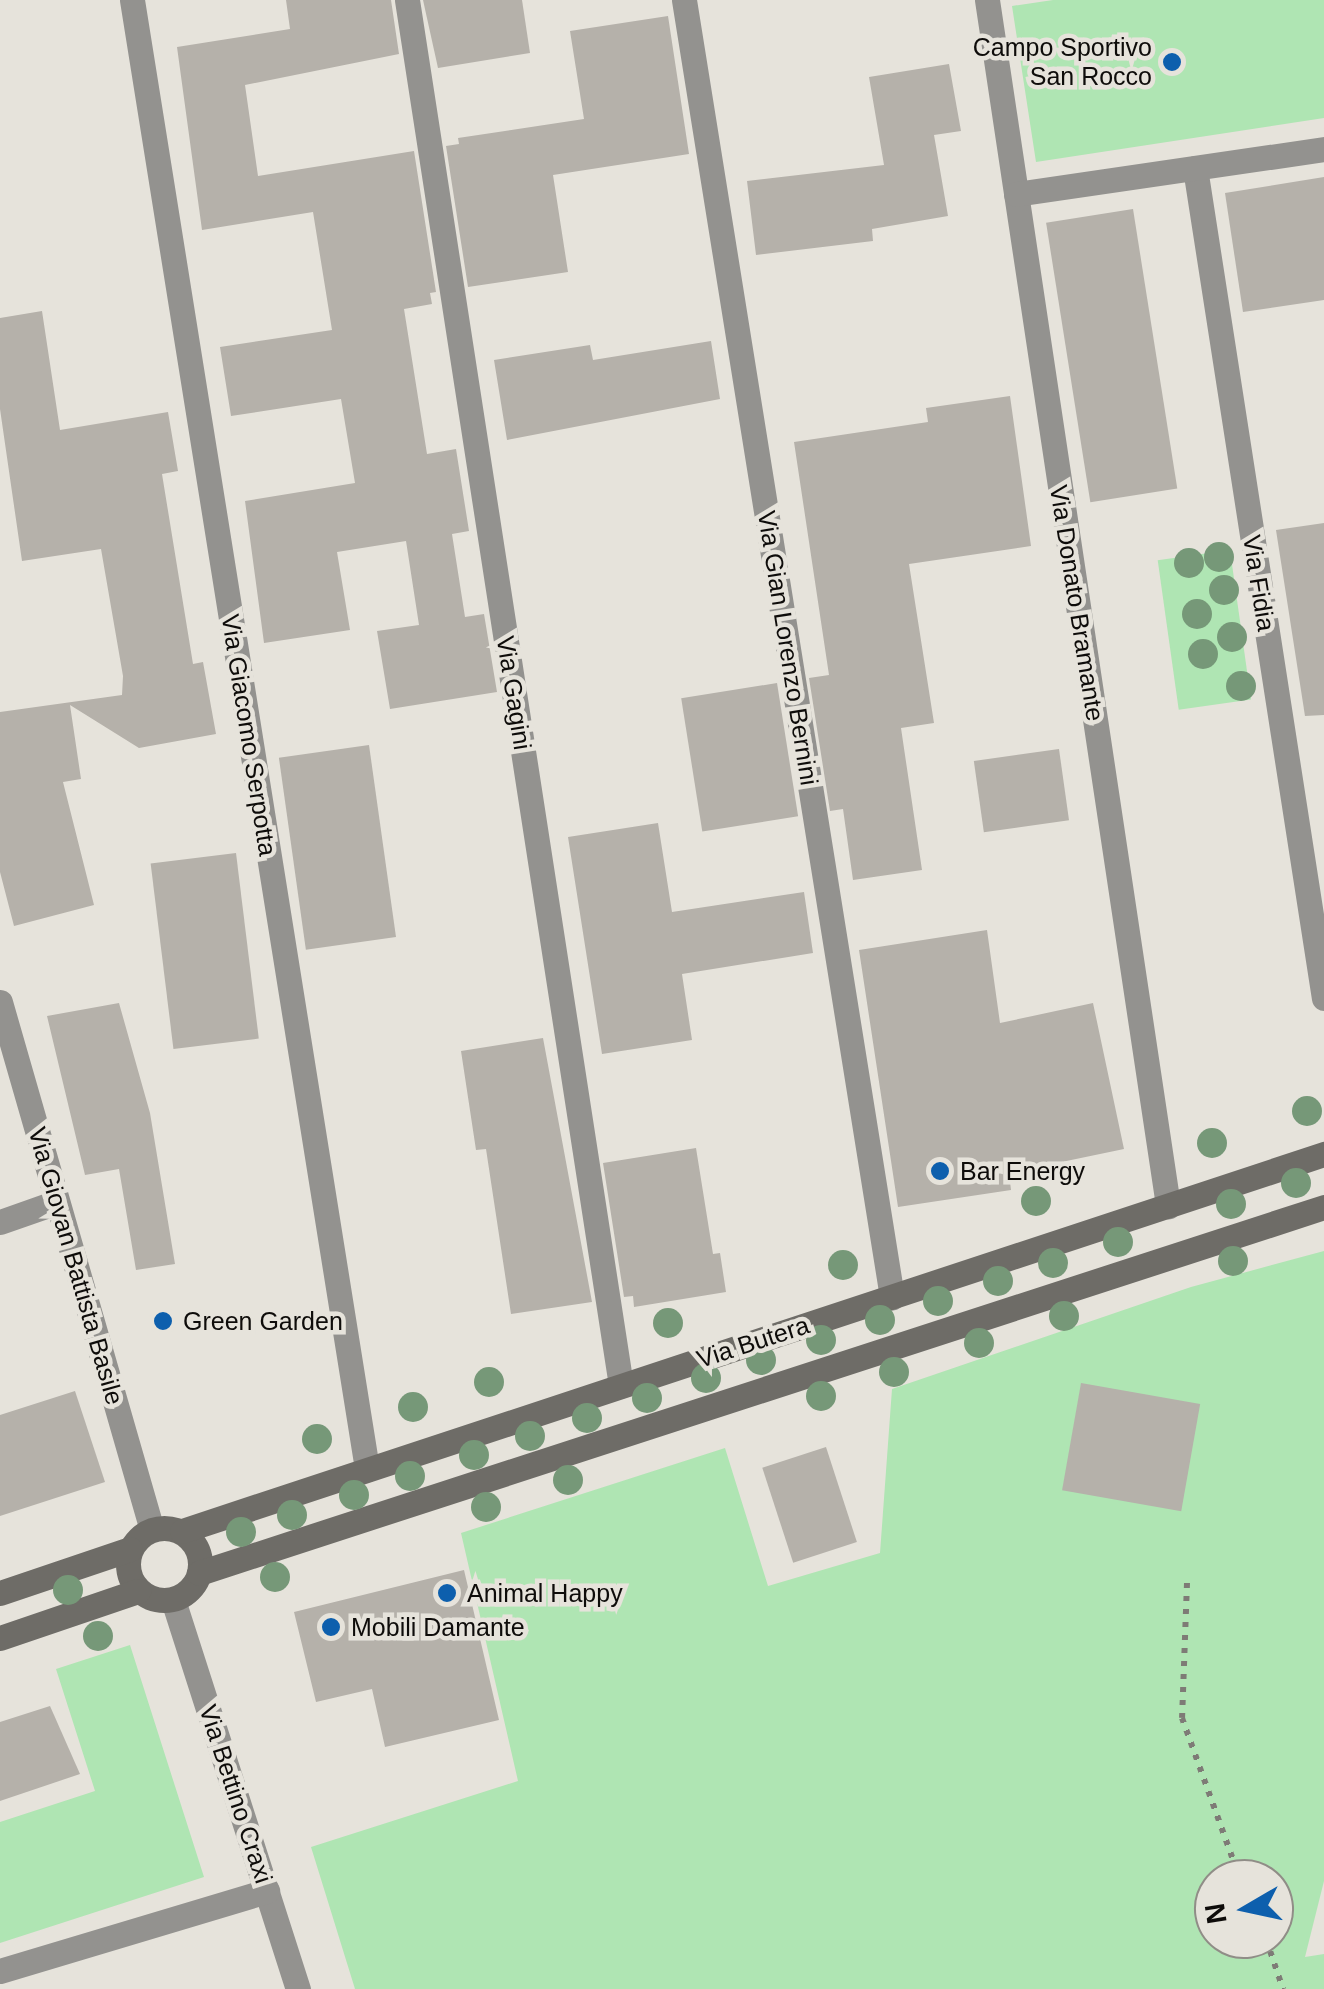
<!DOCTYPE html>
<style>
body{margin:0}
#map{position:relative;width:1324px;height:1989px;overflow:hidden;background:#e6e3db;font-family:Helvetica,sans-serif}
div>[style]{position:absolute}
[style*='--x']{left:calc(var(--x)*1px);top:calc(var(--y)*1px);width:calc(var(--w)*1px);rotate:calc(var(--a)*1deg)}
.green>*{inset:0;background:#afe5b3;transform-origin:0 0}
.building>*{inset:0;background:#b5b1aa;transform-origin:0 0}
.path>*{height:6px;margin-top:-3px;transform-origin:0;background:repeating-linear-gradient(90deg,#7e7b76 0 5px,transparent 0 13px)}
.minor>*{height:25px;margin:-12.5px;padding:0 12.5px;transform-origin:12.5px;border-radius:12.5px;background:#93928f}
.secondary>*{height:25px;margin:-12.5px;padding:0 12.5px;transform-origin:12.5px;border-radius:12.5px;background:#6e6c67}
.secondary>.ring{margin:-12.5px;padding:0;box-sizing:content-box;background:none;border:25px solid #6e6c67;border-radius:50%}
.trees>*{width:30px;height:30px;margin:-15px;border-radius:50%;background:#769878}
.dots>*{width:28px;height:28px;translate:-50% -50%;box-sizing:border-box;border:5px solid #e6e3db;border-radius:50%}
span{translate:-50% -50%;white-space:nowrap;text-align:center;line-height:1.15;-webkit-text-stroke:9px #e6e3db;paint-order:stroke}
.poi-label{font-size:25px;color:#0e0c0a}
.right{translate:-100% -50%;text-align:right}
.left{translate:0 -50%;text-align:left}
.street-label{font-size:25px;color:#0e0c0a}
.north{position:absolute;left:1194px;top:1859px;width:100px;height:100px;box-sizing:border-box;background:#e6e3db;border:2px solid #908d87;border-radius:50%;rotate:261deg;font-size:28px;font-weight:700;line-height:40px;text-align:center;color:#0e0c0a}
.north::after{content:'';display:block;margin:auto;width:35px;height:45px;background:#0d5fad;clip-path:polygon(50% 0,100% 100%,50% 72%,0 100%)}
</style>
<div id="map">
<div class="green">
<div style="clip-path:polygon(1053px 0,1324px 0,1324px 118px,1036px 162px,1012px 6px)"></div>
<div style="left:1230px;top:550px;width:151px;height:73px;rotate:82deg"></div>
<div style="clip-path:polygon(evenodd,1324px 1251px,1324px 1881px,1305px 1957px,1324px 1954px,1324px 1989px,355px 1989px,311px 1847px,518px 1781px,461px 1533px,725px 1448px,768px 1586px,880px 1553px,892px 1389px,1191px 1287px,1324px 1251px,1214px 1879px,1274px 1879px,1274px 1939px,1214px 1939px,1214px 1879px)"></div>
<div style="clip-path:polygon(130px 1645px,204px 1877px,0 1943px,0 1822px,95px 1791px,56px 1669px)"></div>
</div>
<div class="building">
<div style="clip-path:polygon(286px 0,391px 0,399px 54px,245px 85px,258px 176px,414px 151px,436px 292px,430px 293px,432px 304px,404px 309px,427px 454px,456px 449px,469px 531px,452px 534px,465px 617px,484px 614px,497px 692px,390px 709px,377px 631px,419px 625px,406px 541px,337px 552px,350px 630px,264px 643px,245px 501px,355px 483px,341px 399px,231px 416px,220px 347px,332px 330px,313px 212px,202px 230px,177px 47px,290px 29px)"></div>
<div style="clip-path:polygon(423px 0,522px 0,530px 53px,438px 68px)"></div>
<div style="clip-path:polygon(668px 16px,689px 154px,553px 175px,568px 272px,468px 287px,446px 146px,459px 144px,458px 138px,584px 119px,570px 31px)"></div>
<div style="clip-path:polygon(949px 64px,961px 131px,934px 135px,948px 216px,872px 229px,873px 241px,756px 255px,747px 181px,884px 165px,869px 77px)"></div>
<div style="clip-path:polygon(1324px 177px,1324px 300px,1243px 312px,1225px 193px)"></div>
<div style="left:1133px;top:209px;width:283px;height:88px;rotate:81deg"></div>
<div style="clip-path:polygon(42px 311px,60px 430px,168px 412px,178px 471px,162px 474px,193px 664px,203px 662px,216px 734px,139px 748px,70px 705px,81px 779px,63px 782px,94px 905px,14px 926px,0 872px,0 712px,122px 695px,123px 676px,101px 549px,22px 561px,0 409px,0 318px)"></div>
<div style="clip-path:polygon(711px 341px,720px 399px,507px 440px,494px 360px,590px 345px,593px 360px)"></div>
<div style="clip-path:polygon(1010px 396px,1031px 546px,909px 564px,934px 723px,901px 728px,922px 870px,853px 880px,843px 809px,830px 811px,809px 678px,829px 675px,794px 442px,928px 422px,926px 408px)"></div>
<div style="clip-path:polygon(1324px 523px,1324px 715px,1305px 716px,1276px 530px)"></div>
<div style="left:777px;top:683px;width:135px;height:97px;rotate:81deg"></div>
<div style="left:369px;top:745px;width:194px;height:91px;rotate:82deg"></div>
<div style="left:1059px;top:749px;width:72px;height:86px;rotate:82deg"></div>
<div style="clip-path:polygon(658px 823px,672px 912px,804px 892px,813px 953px,682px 974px,692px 1040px,602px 1054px,568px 837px)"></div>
<div style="left:236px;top:853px;width:187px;height:86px;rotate:83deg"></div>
<div style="clip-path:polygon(987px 930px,1000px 1023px,1093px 1003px,1124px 1149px,1009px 1173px,1011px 1190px,898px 1207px,859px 950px)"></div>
<div style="clip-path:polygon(119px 1003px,150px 1113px,175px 1264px,136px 1270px,119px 1169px,85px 1175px,47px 1016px)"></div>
<div style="clip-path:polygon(543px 1038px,592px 1302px,511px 1314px,486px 1149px,476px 1150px,461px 1051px)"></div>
<div style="clip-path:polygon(696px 1148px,713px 1254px,720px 1253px,726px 1292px,634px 1307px,633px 1296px,624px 1297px,603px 1163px)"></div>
<div style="left:1081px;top:1383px;width:121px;height:109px;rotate:10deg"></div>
<div style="clip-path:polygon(75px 1391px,105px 1482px,0 1516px,0 1415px)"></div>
<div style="left:826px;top:1447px;width:100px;height:67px;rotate:72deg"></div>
<div style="clip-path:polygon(464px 1570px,499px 1720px,385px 1747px,372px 1689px,316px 1702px,294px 1612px)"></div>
<div style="clip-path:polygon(50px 1706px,80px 1774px,0 1801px,0 1722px)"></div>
</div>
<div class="path">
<div style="--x:1187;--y:1583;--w:135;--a:92.1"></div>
<div style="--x:1182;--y:1718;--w:171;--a:70.2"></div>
<div style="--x:1266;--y:1939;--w:53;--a:71.2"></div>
</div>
<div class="minor">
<div style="--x:132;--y:0;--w:1488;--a:80.91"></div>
<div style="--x:407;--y:0;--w:1402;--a:81.22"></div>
<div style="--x:684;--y:0;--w:1314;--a:80.89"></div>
<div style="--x:987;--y:0;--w:1220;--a:81.46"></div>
<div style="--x:1195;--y:168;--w:840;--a:81.17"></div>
<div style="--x:1016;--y:194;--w:311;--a:-8.3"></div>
<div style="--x:0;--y:1002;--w:549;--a:73.94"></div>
<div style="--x:0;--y:1222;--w:60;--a:-19.3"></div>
<div style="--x:173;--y:1600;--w:409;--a:72.2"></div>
<div style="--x:0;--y:1971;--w:279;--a:-16.7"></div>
</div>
<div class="secondary">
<div class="ring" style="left:128px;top:1528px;width:47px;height:47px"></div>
<div style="--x:182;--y:1531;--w:1203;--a:-18.27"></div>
<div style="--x:199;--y:1573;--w:1183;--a:-18.02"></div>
<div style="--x:0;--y:1593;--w:137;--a:-18.7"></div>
<div style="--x:0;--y:1638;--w:146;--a:-18.8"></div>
</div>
<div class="trees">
<div style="left:1219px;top:557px"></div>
<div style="left:1189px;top:563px"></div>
<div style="left:1224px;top:590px"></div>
<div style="left:1197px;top:614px"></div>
<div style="left:1232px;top:637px"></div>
<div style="left:1203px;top:654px"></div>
<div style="left:1241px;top:686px"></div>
<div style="left:1307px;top:1111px"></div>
<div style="left:1212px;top:1143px"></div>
<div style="left:1296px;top:1183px"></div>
<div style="left:1036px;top:1201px"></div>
<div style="left:1231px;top:1204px"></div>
<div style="left:1118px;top:1242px"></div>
<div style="left:1233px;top:1261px"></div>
<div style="left:1053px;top:1263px"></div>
<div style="left:843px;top:1265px"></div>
<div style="left:998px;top:1281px"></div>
<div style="left:938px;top:1301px"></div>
<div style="left:1064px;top:1316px"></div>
<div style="left:880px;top:1320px"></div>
<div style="left:668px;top:1323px"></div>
<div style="left:821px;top:1340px"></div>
<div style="left:979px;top:1343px"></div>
<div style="left:761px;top:1360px"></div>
<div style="left:894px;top:1372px"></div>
<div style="left:706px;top:1378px"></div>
<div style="left:489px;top:1382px"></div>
<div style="left:821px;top:1396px"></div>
<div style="left:647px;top:1398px"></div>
<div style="left:413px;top:1407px"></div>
<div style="left:587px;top:1418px"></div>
<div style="left:530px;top:1436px"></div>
<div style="left:317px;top:1439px"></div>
<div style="left:474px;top:1455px"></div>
<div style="left:410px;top:1476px"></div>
<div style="left:568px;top:1480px"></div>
<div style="left:354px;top:1495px"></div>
<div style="left:486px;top:1507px"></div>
<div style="left:292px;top:1515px"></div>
<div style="left:241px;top:1532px"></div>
<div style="left:275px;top:1577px"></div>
<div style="left:68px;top:1590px"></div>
<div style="left:98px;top:1636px"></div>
</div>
<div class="dots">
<div style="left:1172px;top:62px;background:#0d5fad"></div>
<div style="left:940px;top:1171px;background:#0d5fad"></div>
<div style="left:163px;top:1321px;background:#0d5fad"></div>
<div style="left:447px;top:1593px;background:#0d5fad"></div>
<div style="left:331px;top:1627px;background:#0d5fad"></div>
</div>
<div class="poi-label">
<span class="right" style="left:1152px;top:62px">Campo Sportivo<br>San Rocco</span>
<span class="left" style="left:960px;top:1171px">Bar Energy</span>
<span class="left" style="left:183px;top:1321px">Green Garden</span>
<span class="left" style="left:467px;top:1593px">Animal Happy</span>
<span class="left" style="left:351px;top:1627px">Mobili Damante</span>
</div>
<div class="street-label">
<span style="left:1259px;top:583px;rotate:81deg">Via Fidia</span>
<span style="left:1077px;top:603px;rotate:81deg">Via Donato Bramante</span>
<span style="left:788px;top:648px;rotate:81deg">Via Gian Lorenzo Bernini</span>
<span style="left:514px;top:693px;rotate:81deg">Via Gagini</span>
<span style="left:249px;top:735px;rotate:81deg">Via Giacomo Serpotta</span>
<span style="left:76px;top:1266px;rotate:74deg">Via Giovan Battista Basile</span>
<span style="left:753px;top:1342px;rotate:-18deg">Via Butera</span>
<span style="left:236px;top:1794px;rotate:72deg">Via Bettino Craxi</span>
</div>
<div class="north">N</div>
</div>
